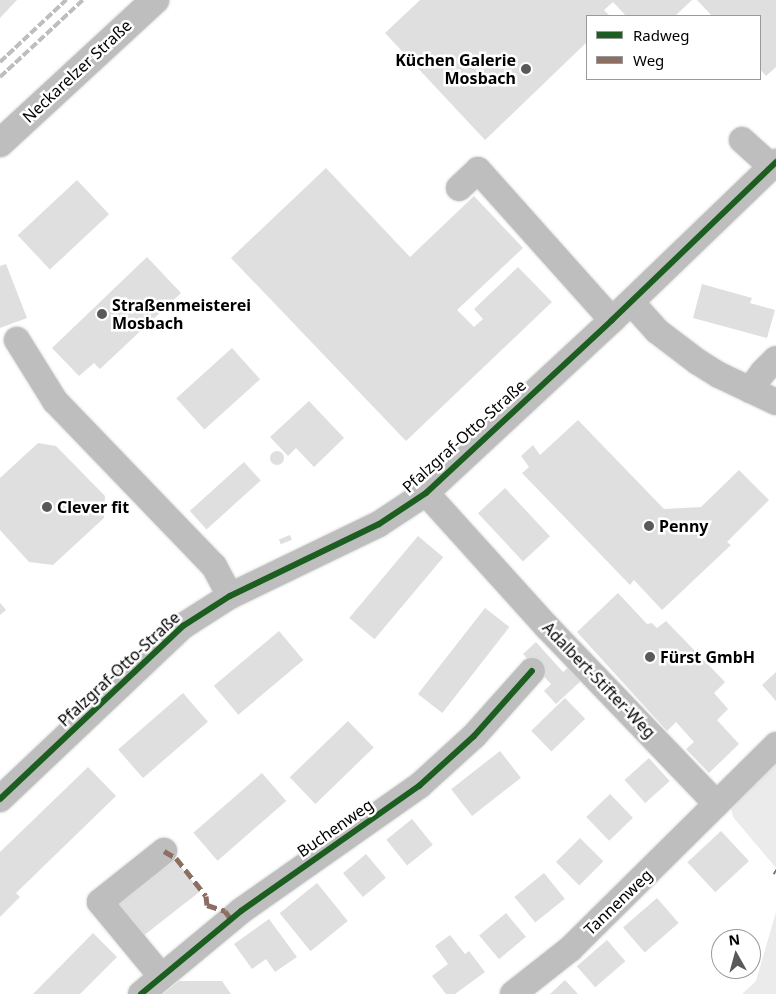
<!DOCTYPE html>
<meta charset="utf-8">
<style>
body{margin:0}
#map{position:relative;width:776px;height:994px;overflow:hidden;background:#fff;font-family:"Noto Sans",sans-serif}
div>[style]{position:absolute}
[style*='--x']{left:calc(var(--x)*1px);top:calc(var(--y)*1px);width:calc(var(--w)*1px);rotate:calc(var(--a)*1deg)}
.green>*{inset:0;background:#ebebeb}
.building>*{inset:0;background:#dfdfdf;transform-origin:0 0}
.round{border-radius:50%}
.roads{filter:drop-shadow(0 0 1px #dbdbdb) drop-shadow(0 0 1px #dbdbdb)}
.minor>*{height:26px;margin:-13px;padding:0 13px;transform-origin:13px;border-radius:13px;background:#bebebe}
.major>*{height:28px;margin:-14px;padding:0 14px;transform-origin:14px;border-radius:14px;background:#bebebe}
.rail>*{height:4px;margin-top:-2px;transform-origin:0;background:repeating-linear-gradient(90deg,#bebebe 0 8px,transparent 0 10.5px)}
.quiet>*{height:5px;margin-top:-2.5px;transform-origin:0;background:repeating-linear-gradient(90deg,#8d6e63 0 10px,transparent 0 15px)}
.cycleway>*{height:6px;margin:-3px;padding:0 3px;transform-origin:3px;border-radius:3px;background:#1b5e20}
.dots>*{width:14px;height:14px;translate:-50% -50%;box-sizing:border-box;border:2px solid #fff;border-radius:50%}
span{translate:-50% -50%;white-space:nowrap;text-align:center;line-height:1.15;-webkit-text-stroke:5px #fff;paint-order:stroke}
.poi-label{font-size:16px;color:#000;font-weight:700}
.right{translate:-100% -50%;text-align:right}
.left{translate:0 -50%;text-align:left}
.street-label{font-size:16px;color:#000}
.legend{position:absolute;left:586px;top:15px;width:175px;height:65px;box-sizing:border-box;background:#fff;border:1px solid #999;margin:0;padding:6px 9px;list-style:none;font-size:15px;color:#000}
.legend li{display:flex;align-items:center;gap:10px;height:25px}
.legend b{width:25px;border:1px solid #999}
.north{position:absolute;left:711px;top:929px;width:50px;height:50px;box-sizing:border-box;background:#fff;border:1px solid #999;border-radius:50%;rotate:353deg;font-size:14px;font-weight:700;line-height:20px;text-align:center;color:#000}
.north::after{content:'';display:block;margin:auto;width:18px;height:22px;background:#595959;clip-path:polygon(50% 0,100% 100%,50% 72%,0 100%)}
</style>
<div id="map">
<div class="green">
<div style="clip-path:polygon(776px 758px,776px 868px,733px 817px,731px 807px)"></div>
<div style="clip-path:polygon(776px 912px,776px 994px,742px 994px,756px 981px)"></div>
</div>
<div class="building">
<div style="clip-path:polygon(0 0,17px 0,0 18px)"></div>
<div style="clip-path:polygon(420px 0,692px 0,675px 16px,626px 16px,613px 2px,604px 10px,610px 16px,587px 16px,587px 42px,485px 140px,385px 33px)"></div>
<div style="clip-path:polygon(697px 0,776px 0,776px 67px,766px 76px,760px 69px,760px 16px,712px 16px)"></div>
<div style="clip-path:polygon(326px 168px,410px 257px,474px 196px,523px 248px,457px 310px,474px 327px,483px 319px,474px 309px,518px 267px,552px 302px,406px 441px,231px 258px)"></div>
<div style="left:77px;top:180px;width:47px;height:81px;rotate:47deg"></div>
<div style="clip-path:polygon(147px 257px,181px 293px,100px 369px,94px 363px,79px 376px,52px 348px)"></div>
<div style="clip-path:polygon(6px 264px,27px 318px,0 328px,0 266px)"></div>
<div style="clip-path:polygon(702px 284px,752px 298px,750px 303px,775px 310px,767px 338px,693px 318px)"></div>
<div style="left:232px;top:348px;width:42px;height:75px;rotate:48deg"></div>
<div style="clip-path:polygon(309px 401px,344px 438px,314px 467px,296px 448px,288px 456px,270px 437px)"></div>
<div style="clip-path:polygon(578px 420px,664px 509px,701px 507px,739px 470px,769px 500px,727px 542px,731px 545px,662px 610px,634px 580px,630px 585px,522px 473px,529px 467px,521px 456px,533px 445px,540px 455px)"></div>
<div style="clip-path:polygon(38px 443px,56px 446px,105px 496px,104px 518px,53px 565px,29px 562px,0 530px,0 478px)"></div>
<div class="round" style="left:270px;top:451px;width:14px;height:14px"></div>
<div style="left:244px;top:462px;width:25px;height:73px;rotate:48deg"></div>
<div style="left:505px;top:488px;width:66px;height:37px;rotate:47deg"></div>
<div style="left:290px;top:535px;width:5px;height:12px;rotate:68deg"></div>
<div style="left:418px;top:536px;width:33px;height:107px;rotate:40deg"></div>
<div style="clip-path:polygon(618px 593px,647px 624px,652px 623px,657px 628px,666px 621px,725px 682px,714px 693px,728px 709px,717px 720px,739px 744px,709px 773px,686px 749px,694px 742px,676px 722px,667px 731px,577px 632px)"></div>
<div style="clip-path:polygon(0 603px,6px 610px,0 615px)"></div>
<div style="left:485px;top:608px;width:31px;height:109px;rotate:38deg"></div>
<div style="left:279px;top:631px;width:38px;height:85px;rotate:50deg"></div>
<div style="clip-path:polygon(536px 642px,563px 672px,570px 666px,583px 679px,556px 704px,544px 691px,551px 684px,523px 654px)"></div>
<div style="clip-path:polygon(776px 672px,776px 701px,762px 685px)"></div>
<div style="left:183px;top:693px;width:38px;height:86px;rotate:49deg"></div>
<div style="left:565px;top:698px;width:29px;height:47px;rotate:46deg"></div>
<div style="left:348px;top:721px;width:37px;height:81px;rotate:46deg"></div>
<div style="left:500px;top:751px;width:34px;height:62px;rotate:52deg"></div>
<div style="left:649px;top:758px;width:31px;height:33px;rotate:48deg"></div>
<div style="clip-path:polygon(88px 767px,116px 796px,16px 893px,20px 897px,0 917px,0 852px)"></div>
<div style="left:262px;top:773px;width:37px;height:91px;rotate:49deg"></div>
<div style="left:610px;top:794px;width:33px;height:33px;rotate:46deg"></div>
<div style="left:412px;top:819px;width:33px;height:33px;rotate:51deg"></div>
<div style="left:721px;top:831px;width:41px;height:46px;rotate:47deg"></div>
<div style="left:580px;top:838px;width:33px;height:34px;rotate:45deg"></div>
<div style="left:366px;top:854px;width:31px;height:30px;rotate:50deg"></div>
<div style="left:175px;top:859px;width:41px;height:77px;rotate:52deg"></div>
<div style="left:544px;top:873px;width:33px;height:38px;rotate:51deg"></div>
<div style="left:317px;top:883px;width:49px;height:48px;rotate:51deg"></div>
<div style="left:657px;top:898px;width:33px;height:45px;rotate:49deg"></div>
<div style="left:506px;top:913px;width:31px;height:35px;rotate:50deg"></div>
<div style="clip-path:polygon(269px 919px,297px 957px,275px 972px,266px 959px,252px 969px,234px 944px)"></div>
<div style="clip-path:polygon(93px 933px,117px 957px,80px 994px,33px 994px)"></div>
<div style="clip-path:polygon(450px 935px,465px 954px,469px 951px,485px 972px,455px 994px,446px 994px,432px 976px,448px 964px,435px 946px)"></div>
<div style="left:607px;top:940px;width:28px;height:40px;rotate:49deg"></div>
<div style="clip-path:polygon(565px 980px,578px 994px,550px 994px)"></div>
<div style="clip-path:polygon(179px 981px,222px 981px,231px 994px,163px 994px)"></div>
</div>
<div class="roads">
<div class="minor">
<div style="--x:742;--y:140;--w:39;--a:42"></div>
<div style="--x:459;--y:188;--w:26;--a:-43"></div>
<div style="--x:478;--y:170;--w:201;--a:48.2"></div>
<div style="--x:631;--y:302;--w:39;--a:48"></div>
<div style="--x:657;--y:331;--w:51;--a:37.1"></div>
<div style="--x:698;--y:362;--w:25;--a:32"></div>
<div style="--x:719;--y:375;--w:63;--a:25.3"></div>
<div style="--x:17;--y:340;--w:72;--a:58.1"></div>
<div style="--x:55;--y:401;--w:229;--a:46.1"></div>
<div style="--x:214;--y:566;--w:34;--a:62"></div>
<div style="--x:750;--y:390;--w:22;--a:-54"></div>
<div style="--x:763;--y:372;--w:18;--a:-45"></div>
<div style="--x:426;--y:493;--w:181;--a:47.9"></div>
<div style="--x:547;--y:627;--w:245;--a:46.2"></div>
<div style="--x:0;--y:799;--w:252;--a:-43.4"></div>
<div style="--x:183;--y:626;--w:56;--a:-32.6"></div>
<div style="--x:230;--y:596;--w:165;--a:-25.8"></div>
<div style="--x:379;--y:524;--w:56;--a:-33.4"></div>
<div style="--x:426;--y:493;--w:254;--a:-42.9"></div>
<div style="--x:612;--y:320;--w:228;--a:-43.9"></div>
<div style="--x:161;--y:976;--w:96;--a:-129.5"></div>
<div style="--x:100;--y:902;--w:82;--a:-38.6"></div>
<div style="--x:141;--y:994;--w:130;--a:-39.7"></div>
<div style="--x:241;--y:911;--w:218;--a:-35.1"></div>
<div style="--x:419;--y:786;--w:74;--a:-42.3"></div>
<div style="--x:474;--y:736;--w:87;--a:-48.3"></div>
<div style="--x:513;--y:994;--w:73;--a:-38.3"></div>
<div style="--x:570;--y:949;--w:290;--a:-44.7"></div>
</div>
<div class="major">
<div style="--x:0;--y:143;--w:211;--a:-42.7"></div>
</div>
</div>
<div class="rail">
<div style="--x:0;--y:62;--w:91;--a:-43.2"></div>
<div style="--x:0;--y:77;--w:113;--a:-42.9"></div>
</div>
<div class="quiet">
<div style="--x:164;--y:851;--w:14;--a:30"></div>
<div style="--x:176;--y:858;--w:48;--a:51.7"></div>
<div style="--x:206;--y:896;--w:9;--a:84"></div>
<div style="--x:207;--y:905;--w:19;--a:18"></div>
<div style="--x:225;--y:911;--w:9;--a:54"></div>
<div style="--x:774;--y:871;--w:2;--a:27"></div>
</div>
<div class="cycleway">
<div style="--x:0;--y:799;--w:252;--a:-43.4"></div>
<div style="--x:183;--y:626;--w:56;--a:-32.6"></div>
<div style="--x:230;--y:596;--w:165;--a:-25.8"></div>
<div style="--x:379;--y:524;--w:56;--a:-33.4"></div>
<div style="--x:426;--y:493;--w:254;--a:-42.9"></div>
<div style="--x:612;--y:320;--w:228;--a:-43.9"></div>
<div style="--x:141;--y:994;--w:130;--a:-39.7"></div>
<div style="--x:241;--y:911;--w:218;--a:-35.1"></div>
<div style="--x:419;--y:786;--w:74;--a:-42.3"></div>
<div style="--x:474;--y:736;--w:87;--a:-48.3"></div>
</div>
<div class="dots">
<div style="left:526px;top:69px;background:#595959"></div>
<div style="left:102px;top:314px;background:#595959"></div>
<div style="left:47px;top:507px;background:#595959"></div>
<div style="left:649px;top:526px;background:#595959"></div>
<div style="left:650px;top:657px;background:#595959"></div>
</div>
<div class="poi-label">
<span class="right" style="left:516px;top:69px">Küchen Galerie<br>Mosbach</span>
<span class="left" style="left:112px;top:314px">Straßenmeisterei<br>Mosbach</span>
<span class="left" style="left:57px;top:507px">Clever fit</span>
<span class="left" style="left:659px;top:526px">Penny</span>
<span class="left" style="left:660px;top:657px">Fürst GmbH</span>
</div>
<div class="street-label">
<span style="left:77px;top:71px;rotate:-43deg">Neckarelzer Straße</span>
<span style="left:464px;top:436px;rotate:-42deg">Pfalzgraf-Otto-Straße</span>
<span style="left:119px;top:669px;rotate:-43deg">Pfalzgraf-Otto-Straße</span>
<span style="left:599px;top:680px;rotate:46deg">Adalbert-Stifter-Weg</span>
<span style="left:335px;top:828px;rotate:-35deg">Buchenweg</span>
<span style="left:618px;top:902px;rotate:-44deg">Tannenweg</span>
</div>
<ul class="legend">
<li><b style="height:6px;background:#1b5e20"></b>Radweg</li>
<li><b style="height:6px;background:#8d6e63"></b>Weg</li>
</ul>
<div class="north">N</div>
</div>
